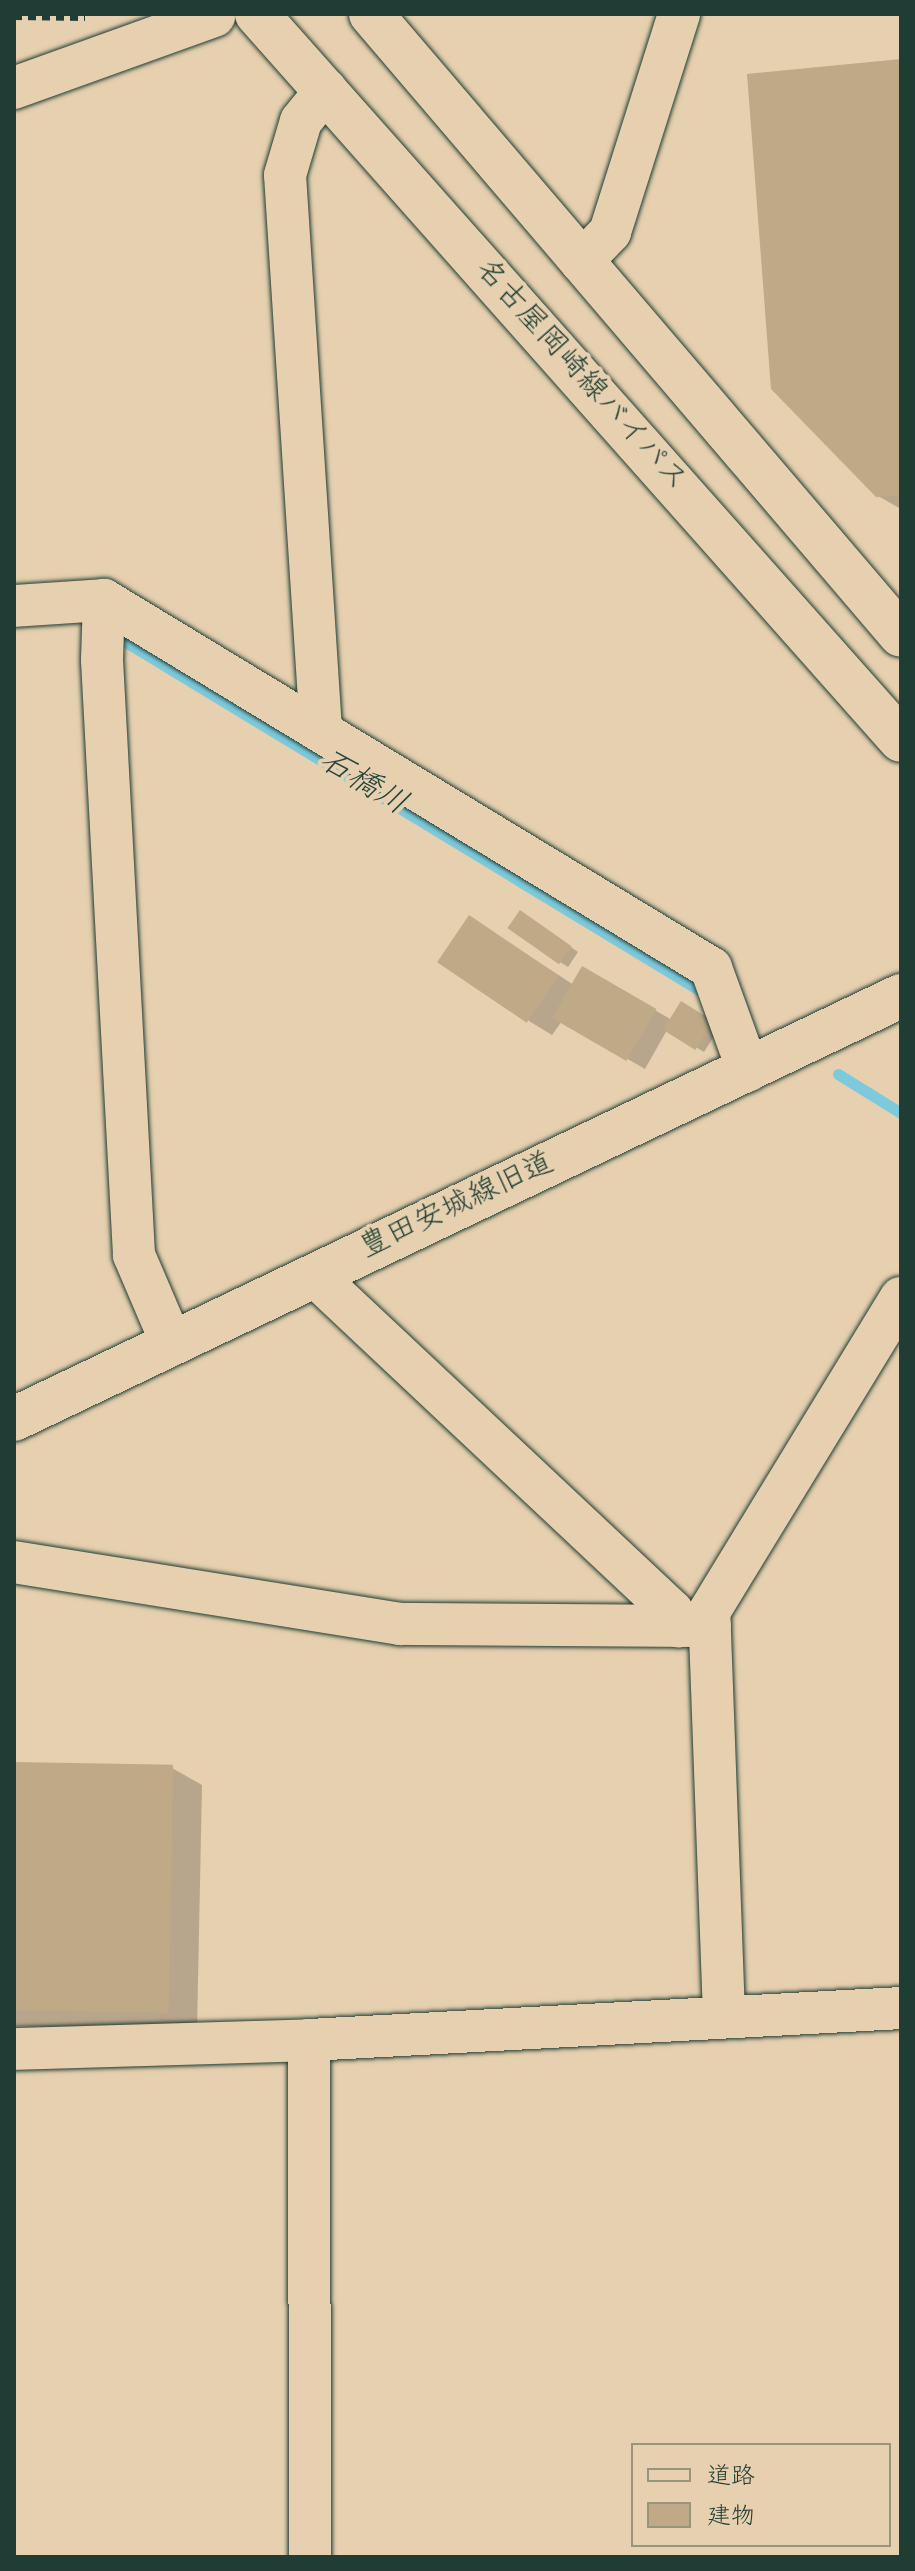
<!DOCTYPE html>
<meta charset="utf-8">
<style>
body{margin:0}
#map{position:relative;width:915px;height:2571px;overflow:hidden;background:#e6d0af;font-family:Dekko,"Klee One",sans-serif}
div>[style]{position:absolute}
[style*='--x']{left:calc(var(--x)*1px);top:calc(var(--y)*1px);width:calc(var(--w)*1px);rotate:calc(var(--a)*1deg)}
.shadow>*{inset:0;background:#0003}
.stream>*{height:11px;margin:-5.5px;padding:0 5.5px;transform-origin:5.5px;border-radius:5.5px;background:#7dcadc}
.building>*{inset:0;background:#c0a987;transform-origin:0 0}
.path>*{height:5px;margin-top:-2.5px;transform-origin:0;background:repeating-linear-gradient(90deg,#1f3d34 0 8px,transparent 0 14px)}
.roads{filter:drop-shadow(0 0 2px #1f3d34) drop-shadow(0 0 2px #1f3d34)}
.minor>*{height:42px;margin:-21px;padding:0 21px;transform-origin:21px;border-radius:21px;background:#e6d0af}
.tertiary>*{height:44px;margin:-22px;padding:0 22px;transform-origin:22px;border-radius:22px;background:#e6d0af}
.primary>*{height:44px;margin:-22px;padding:0 22px;transform-origin:22px;border-radius:22px;background:#e6d0af}
span{translate:-50% -50%;white-space:nowrap;text-align:center;line-height:1.15;-webkit-text-stroke:8px #e6d0af;paint-order:stroke}
.street-label{font-size:30px;color:#1f3d34}
.water-label{font-size:32px;color:#24443c;font-style:italic}
.frame{position:absolute;inset:0;border:16px solid #1f3d34;pointer-events:none}
.legend{position:absolute;left:631px;top:2443px;width:260px;height:104px;box-sizing:border-box;background:#e6d0af;border:2px solid #96957e;margin:0;padding:10px 14px;list-style:none;font-size:24px;color:#1f3d34}
.legend li{display:flex;align-items:center;gap:16px;height:40px}
.legend b{width:40px;border:2px solid #96957e}
</style>
<div id="map">
<div class="shadow">
<div style="clip-path:polygon(901px 61px,901px 509px,878px 496px)"></div>
<div style="clip-path:polygon(528px 917px,578px 952px,568px 967px,560px 962px)"></div>
<div style="clip-path:polygon(470px 918px,574px 985px,583px 969px,672px 1020px,720px 1027px,704px 1052px,667px 1030px,645px 1069px,562px 1021px,552px 1035px,529px 1021px)"></div>
<div style="clip-path:polygon(14px 1764px,172px 1768px,202px 1785px,197px 2030px,14px 2026px)"></div>
</div>
<div class="stream">
<div style="--x:111;--y:633;--w:688;--a:31.26"></div>
<div style="--x:838;--y:1074;--w:74;--a:31.8"></div>
</div>
<div class="building">
<div style="clip-path:polygon(901px 59px,901px 495px,876px 497px,771px 389px,747px 74px)"></div>
<div style="left:520px;top:910px;width:63px;height:22px;rotate:35deg"></div>
<div style="left:469px;top:915px;width:108px;height:57px;rotate:34deg"></div>
<div style="left:582px;top:966px;width:86px;height:60px;rotate:30deg"></div>
<div style="left:681px;top:1001px;width:38px;height:34px;rotate:32deg"></div>
<div style="left:14px;top:1762px;width:159px;height:248px;rotate:1deg"></div>
</div>
<div class="path">
<div style="--x:14;--y:17;--w:71;--a:0.8"></div>
</div>
<div class="roads">
<div class="minor">
<div style="--x:14;--y:88;--w:213;--a:-19.8"></div>
<div style="--x:581;--y:262;--w:42;--a:-46"></div>
<div style="--x:610;--y:232;--w:229;--a:-72.4"></div>
<div style="--x:104;--y:600;--w:60;--a:91.9"></div>
<div style="--x:102;--y:660;--w:596;--a:86.92"></div>
<div style="--x:134;--y:1255;--w:97;--a:66.9"></div>
<div style="--x:14;--y:606;--w:90;--a:-3.8"></div>
<div style="--x:104;--y:600;--w:710;--a:31.23"></div>
<div style="--x:711;--y:968;--w:109;--a:70.1"></div>
<div style="--x:321;--y:730;--w:556;--a:-93.71"></div>
<div style="--x:285;--y:175;--w:56;--a:-73.5"></div>
<div style="--x:301;--y:121;--w:40;--a:-51"></div>
<div style="--x:315;--y:1276;--w:490;--a:43.2"></div>
<div style="--x:672;--y:1611;--w:17;--a:65"></div>
<div style="--x:14;--y:1562;--w:391;--a:9.1"></div>
<div style="--x:400;--y:1624;--w:310;--a:0.4"></div>
<div style="--x:724;--y:2015;--w:403;--a:-92.1"></div>
<div style="--x:709;--y:1612;--w:368;--a:-58.6"></div>
<div style="--x:309;--y:2040;--w:517;--a:89.89"></div>
<div style="--x:14;--y:2049;--w:295;--a:-1.7"></div>
<div style="--x:309;--y:2040;--w:593;--a:-3.09"></div>
</div>
<div class="tertiary">
<div style="--x:14;--y:1419;--w:983;--a:-25.5"></div>
</div>
<div class="primary">
<div style="--x:257;--y:14;--w:970;--a:48.43"></div>
<div style="--x:371;--y:14;--w:816;--a:49.52"></div>
</div>
</div>
<div class="street-label">
<span style="left:579px;top:377px;rotate:48deg">名古屋岡崎線バイパス</span>
<span style="left:458px;top:1208px;rotate:-25deg">豊田安城線旧道</span>
</div>
<div class="water-label">
<span style="left:362px;top:785px;rotate:31deg">石橋川</span>
</div>
<div class="frame"></div>
<ul class="legend">
<li><b style="height:10px;background:#e6d0af"></b>道路</li>
<li><b style="height:22px;background:#c0a987"></b>建物</li>
</ul>
</div>
